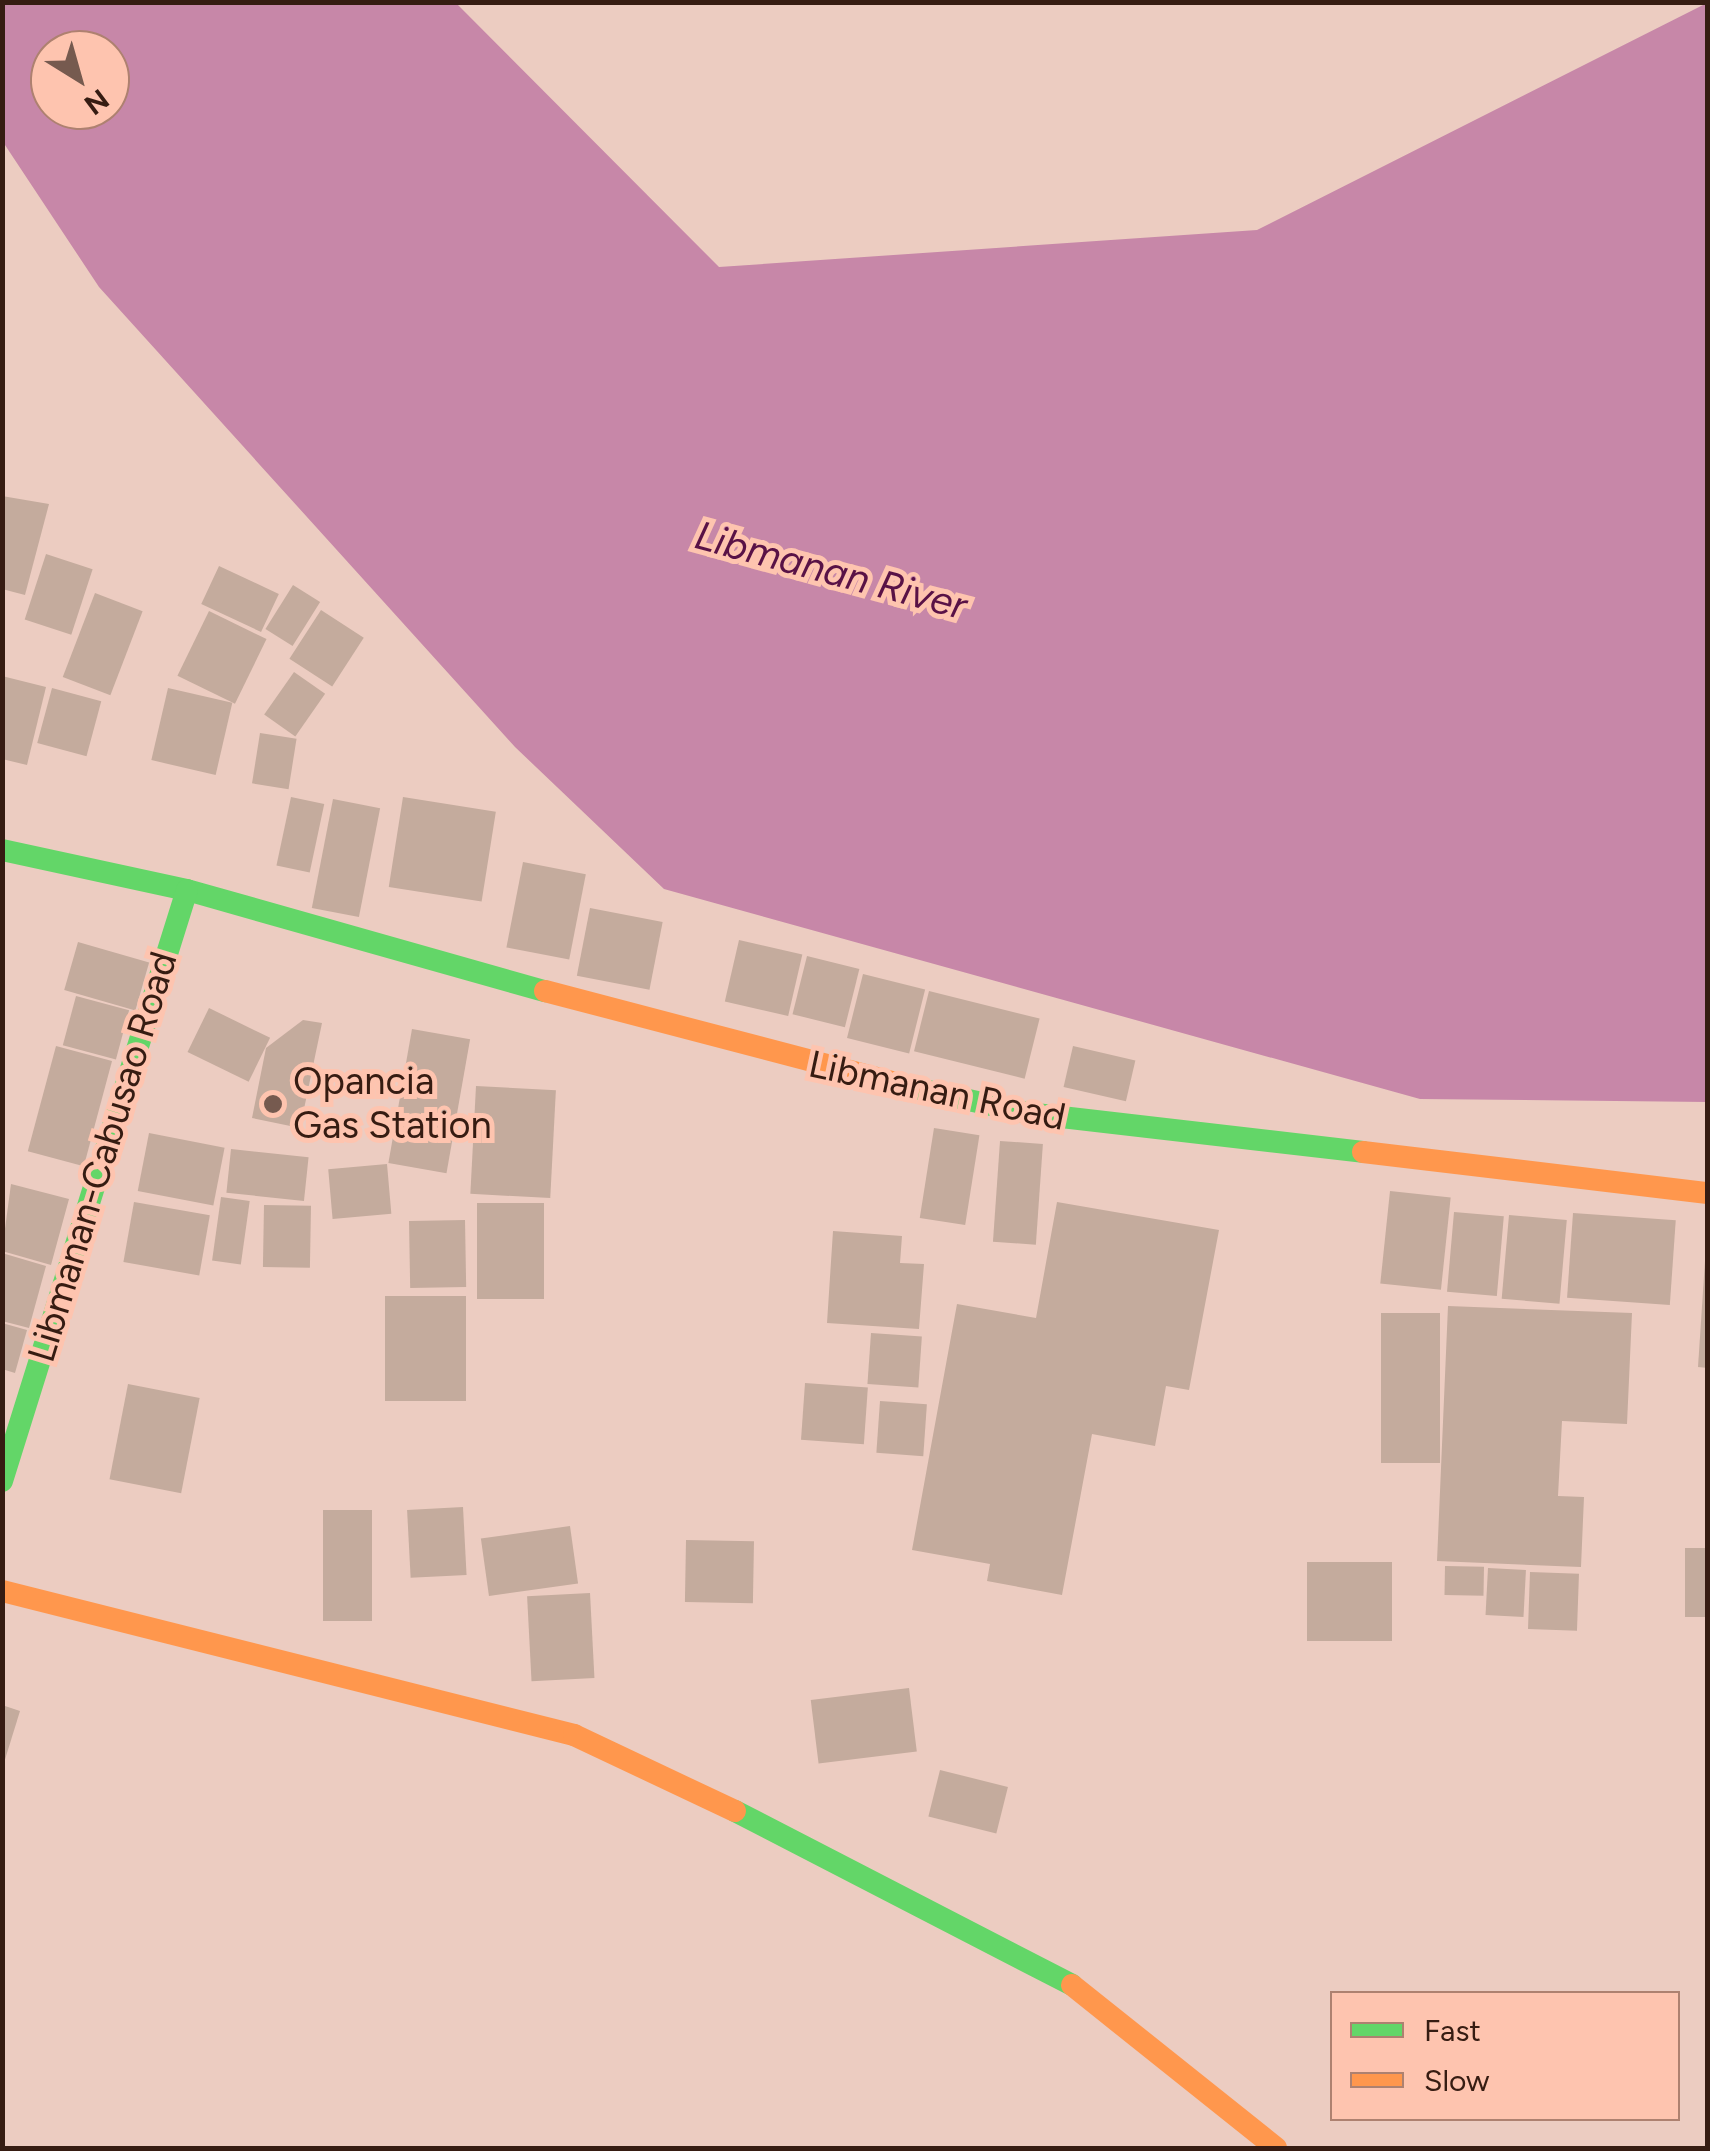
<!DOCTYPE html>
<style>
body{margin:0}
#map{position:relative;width:1710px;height:2151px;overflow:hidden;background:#ecccc1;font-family:Figtree,sans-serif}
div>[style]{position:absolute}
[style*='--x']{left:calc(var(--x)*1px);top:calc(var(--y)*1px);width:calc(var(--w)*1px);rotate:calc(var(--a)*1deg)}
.water>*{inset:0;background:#c787a8}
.building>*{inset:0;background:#c4ab9d;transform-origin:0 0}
.fast>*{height:22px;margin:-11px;padding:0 11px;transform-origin:11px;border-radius:11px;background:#63d668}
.slow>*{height:22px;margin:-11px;padding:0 11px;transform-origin:11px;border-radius:11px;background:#ff974d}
.dots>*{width:28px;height:28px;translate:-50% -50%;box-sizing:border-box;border:5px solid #fec4af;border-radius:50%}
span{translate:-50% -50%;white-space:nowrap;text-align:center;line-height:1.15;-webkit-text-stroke:10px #fec4af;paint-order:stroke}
.poi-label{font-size:38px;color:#361c12}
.left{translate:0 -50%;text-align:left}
.street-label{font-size:38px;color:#361c12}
.water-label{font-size:40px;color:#591246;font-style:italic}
.frame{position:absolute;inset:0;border:5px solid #361c12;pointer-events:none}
.legend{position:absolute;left:1330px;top:1991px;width:350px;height:130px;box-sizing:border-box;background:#fec4af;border:2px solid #ae8170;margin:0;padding:12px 18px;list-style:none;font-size:30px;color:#361c12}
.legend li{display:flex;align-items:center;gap:20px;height:50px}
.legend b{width:50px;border:2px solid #ae8170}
.north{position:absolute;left:30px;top:30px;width:100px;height:100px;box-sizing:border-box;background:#fec4af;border:2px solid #ae8170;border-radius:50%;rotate:143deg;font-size:28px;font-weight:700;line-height:40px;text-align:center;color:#361c12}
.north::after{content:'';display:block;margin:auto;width:35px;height:45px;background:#765a4f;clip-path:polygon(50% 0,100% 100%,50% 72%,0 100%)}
</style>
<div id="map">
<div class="water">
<div style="clip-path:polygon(evenodd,2px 3px,456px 3px,719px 267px,1257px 230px,1707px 3px,1707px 1102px,1420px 1099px,664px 889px,515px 747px,99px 287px,3px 142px,2px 3px,50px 50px,110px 50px,110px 110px,50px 110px,50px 50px)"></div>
</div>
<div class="building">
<div style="clip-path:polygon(2px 496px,49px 504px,25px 595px,2px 589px)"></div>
<div style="left:46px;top:554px;width:49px;height:69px;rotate:18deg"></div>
<div style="left:219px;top:566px;width:66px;height:42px;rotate:25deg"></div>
<div style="left:293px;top:585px;width:32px;height:52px;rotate:32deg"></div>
<div style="left:95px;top:593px;width:51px;height:90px;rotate:21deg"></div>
<div style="left:321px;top:610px;width:51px;height:58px;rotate:33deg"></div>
<div style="left:209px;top:611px;width:64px;height:72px;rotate:26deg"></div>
<div style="left:294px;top:672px;width:38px;height:52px;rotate:35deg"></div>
<div style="clip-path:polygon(2px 676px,46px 687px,27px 765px,2px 759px)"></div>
<div style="left:52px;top:688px;width:51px;height:57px;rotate:15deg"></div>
<div style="left:168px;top:688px;width:66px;height:74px;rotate:13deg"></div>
<div style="left:260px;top:733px;width:37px;height:51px;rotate:9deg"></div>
<div style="left:291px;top:797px;width:34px;height:70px;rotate:12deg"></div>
<div style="left:403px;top:797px;width:94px;height:91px;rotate:9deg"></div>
<div style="left:333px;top:799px;width:48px;height:111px;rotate:11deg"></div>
<div style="left:523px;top:862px;width:64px;height:87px;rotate:11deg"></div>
<div style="left:590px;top:908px;width:74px;height:69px;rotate:11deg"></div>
<div style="left:739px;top:940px;width:65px;height:63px;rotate:13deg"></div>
<div style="left:78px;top:942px;width:74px;height:50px;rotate:16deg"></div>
<div style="left:807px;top:956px;width:54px;height:60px;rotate:14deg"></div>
<div style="left:863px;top:974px;width:64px;height:66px;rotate:14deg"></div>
<div style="left:929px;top:991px;width:114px;height:62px;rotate:14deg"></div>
<div style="left:76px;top:996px;width:55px;height:51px;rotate:15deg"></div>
<div style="left:209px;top:1008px;width:68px;height:49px;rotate:26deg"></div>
<div style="clip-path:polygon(303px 1020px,322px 1023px,300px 1128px,252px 1118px,266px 1048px)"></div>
<div style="left:412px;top:1029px;width:59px;height:136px;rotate:10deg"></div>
<div style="left:56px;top:1046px;width:58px;height:109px;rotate:15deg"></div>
<div style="left:1073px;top:1046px;width:64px;height:42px;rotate:13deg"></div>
<div style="left:476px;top:1086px;width:80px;height:108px;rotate:3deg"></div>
<div style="left:934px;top:1128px;width:46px;height:91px;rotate:9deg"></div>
<div style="left:149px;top:1133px;width:77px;height:59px;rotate:11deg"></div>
<div style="left:1000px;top:1141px;width:43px;height:101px;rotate:4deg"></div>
<div style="left:231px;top:1149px;width:78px;height:44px;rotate:6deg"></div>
<div style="left:387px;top:1164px;width:50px;height:59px;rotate:85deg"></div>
<div style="clip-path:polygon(11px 1184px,69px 1199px,51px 1265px,2px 1251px)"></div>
<div style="left:1390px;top:1191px;width:61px;height:93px;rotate:6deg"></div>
<div style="left:221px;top:1197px;width:29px;height:64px;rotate:8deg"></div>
<div style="left:134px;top:1202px;width:77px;height:61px;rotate:10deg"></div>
<div style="clip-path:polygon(1057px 1202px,1219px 1230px,1189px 1390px,1166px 1386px,1155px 1446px,1092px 1434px,1062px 1595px,987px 1581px,990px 1564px,912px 1550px,957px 1304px,1036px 1318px)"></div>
<div style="left:477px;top:1203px;width:67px;height:96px"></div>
<div style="left:264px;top:1205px;width:47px;height:62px;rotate:1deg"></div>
<div style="left:1454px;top:1212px;width:50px;height:80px;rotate:5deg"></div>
<div style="left:1573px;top:1213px;width:103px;height:85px;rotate:4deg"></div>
<div style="left:1509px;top:1215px;width:58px;height:84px;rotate:5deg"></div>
<div style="left:465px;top:1220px;width:67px;height:56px;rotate:89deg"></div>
<div style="clip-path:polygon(833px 1231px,902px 1236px,900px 1263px,924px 1264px,919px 1329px,827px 1323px)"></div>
<div style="clip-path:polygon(2px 1253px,46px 1266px,29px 1328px,2px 1321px)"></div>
<div style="clip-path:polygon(1705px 1261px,1708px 1261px,1708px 1368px,1698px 1367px)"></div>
<div style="left:385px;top:1296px;width:81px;height:105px"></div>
<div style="clip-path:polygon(1448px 1306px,1632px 1313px,1627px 1424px,1562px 1421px,1558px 1496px,1584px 1497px,1581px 1567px,1437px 1561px)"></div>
<div style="left:1381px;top:1313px;width:59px;height:150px"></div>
<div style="clip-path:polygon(2px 1323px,27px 1330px,15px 1373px,2px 1369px)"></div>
<div style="left:871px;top:1333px;width:51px;height:51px;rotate:4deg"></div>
<div style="left:805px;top:1383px;width:63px;height:57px;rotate:4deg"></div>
<div style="left:128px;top:1384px;width:73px;height:97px;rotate:11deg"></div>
<div style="left:880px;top:1401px;width:47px;height:52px;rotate:4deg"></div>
<div style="left:463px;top:1507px;width:68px;height:56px;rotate:87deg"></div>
<div style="left:323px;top:1510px;width:49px;height:111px"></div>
<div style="left:570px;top:1526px;width:58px;height:90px;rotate:82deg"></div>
<div style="left:686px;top:1540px;width:68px;height:62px;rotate:1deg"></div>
<div style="left:1708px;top:1548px;width:69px;height:23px;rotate:90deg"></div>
<div style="left:1307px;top:1562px;width:85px;height:79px"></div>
<div style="left:1445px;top:1566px;width:39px;height:29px;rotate:1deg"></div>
<div style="left:1488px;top:1568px;width:38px;height:47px;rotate:3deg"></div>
<div style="left:1530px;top:1572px;width:49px;height:57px;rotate:2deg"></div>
<div style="left:590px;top:1593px;width:85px;height:63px;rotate:87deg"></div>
<div style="left:909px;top:1688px;width:64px;height:99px;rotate:83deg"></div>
<div style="clip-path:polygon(2px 1705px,20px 1711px,3px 1766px,2px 1766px)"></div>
<div style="left:940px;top:1770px;width:70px;height:48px;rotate:14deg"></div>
</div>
<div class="fast">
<div style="--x:2;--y:850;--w:189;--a:12.2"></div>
<div style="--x:187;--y:890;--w:372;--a:15.8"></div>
<div style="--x:910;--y:1087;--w:120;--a:12.5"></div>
<div style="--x:1027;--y:1113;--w:338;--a:6.6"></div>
<div style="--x:2;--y:1481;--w:619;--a:-72.62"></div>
<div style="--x:735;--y:1811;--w:379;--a:27.3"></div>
</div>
<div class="slow">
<div style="--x:545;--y:991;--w:377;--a:14.7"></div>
<div style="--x:1363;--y:1152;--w:347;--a:6.8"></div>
<div style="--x:2;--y:1591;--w:590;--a:14.13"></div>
<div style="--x:574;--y:1735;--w:178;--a:25.3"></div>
<div style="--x:1072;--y:1985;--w:261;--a:38.6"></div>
</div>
<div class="dots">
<div style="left:273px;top:1104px;background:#765a4f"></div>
</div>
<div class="poi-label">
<span class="left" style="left:293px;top:1104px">Opancia<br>Gas Station</span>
</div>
<div class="street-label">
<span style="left:937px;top:1091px;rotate:12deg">Libmanan Road</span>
<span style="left:103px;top:1157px;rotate:-73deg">Libmanan-Cabusao Road</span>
</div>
<div class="water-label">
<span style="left:831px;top:570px;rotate:15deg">Libmanan River</span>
</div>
<div class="frame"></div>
<ul class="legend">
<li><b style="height:12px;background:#63d668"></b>Fast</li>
<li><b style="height:12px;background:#ff974d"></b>Slow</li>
</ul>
<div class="north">N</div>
</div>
